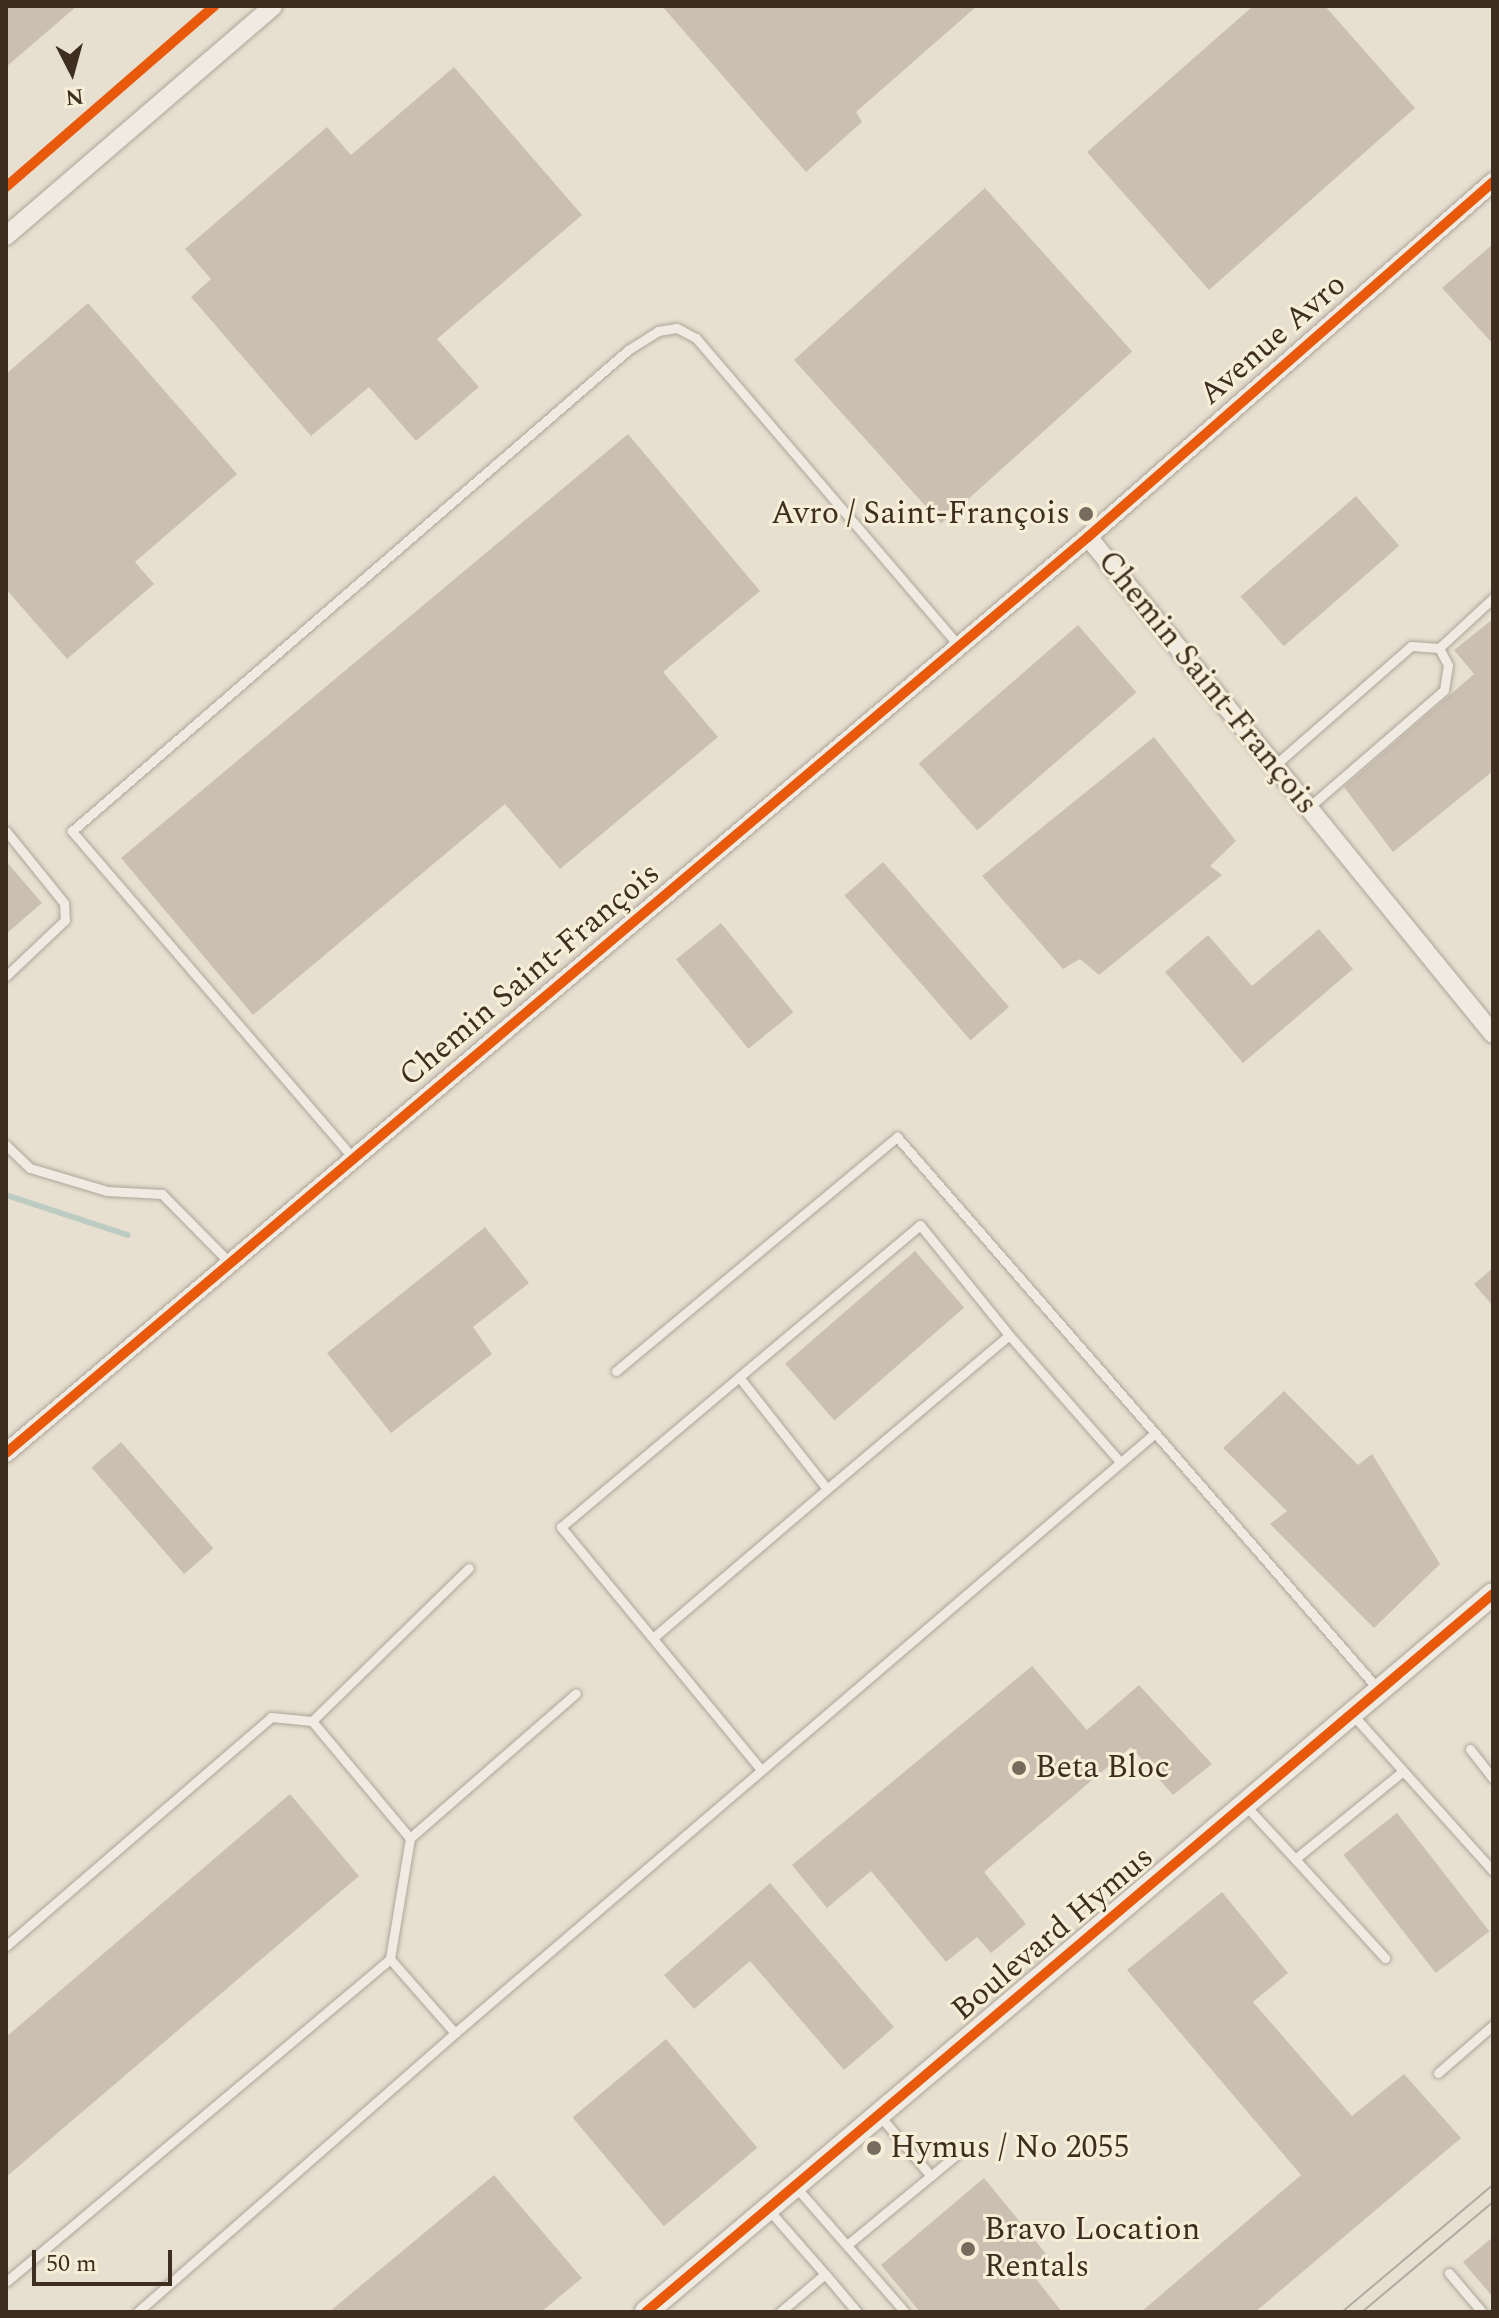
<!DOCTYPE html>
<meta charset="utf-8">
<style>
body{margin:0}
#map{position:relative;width:1499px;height:2318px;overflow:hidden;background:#e7e0d1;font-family:Spectral,serif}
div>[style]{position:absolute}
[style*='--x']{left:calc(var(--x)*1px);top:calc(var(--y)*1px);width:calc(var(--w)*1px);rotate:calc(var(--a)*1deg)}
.stream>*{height:6px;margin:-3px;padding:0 3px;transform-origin:3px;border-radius:3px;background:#bcccc2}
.building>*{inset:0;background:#cbbfb2;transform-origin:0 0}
.roads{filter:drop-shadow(0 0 2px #ada599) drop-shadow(0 0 2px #ada599)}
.service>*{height:9px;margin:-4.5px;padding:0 4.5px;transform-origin:4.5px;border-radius:4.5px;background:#efebe3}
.minor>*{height:18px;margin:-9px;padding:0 9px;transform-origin:9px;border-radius:9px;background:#efebe3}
.tertiary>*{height:22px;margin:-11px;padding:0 11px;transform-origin:11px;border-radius:11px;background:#efebe3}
.tram>*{height:2px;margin:-1px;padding:0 1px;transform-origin:1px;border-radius:1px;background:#afaaa2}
.cycleway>*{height:10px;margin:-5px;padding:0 5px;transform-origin:5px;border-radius:5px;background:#e8590c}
.dots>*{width:22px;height:22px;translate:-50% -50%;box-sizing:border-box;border:4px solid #f7eed8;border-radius:50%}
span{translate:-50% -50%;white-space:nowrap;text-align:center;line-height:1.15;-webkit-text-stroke:6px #f7eed8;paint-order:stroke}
.street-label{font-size:32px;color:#3d2e20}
.poi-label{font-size:32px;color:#3d2e20}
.right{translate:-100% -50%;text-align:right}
.left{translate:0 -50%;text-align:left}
.frame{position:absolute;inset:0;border:8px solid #3d2e20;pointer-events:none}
.north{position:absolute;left:32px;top:32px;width:80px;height:80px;-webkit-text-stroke:6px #f7eed8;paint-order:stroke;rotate:174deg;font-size:22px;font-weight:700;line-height:32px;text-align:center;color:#3d2e20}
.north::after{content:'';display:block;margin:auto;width:28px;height:36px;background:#3d2e20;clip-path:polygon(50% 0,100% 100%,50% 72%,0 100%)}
.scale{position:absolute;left:32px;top:2250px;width:140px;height:36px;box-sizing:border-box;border:4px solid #3d2e20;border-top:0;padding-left:10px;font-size:24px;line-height:28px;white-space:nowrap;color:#3d2e20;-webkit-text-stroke:6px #f7eed8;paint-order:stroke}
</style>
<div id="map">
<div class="stream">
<div style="--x:6;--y:1195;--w:128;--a:18.2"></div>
</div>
<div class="building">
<div style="clip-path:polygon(6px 6px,77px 6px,6px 67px)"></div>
<div style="clip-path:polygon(662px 6px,977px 6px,856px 112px,862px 122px,806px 172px)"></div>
<div style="clip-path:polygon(1253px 6px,1325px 6px,1415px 108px,1209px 290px,1087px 152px)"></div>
<div style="clip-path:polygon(454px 67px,582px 215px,437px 339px,479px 387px,416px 441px,369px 387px,311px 436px,191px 297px,211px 279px,185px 249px,327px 127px,351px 155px)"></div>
<div style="left:985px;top:188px;width:220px;height:257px;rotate:48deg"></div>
<div style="clip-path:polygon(1493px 244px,1493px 344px,1442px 288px)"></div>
<div style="clip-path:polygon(88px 303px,237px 474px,135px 562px,154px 584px,67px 659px,6px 589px,6px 374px)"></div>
<div style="clip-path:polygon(628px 434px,760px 591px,663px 672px,718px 737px,560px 869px,505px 804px,253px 1015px,121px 858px)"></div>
<div style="left:1356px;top:496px;width:66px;height:153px;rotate:49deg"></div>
<div style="clip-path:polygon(1493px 619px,1493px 771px,1393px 852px,1344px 787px,1474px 674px,1454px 650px)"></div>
<div style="left:1078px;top:625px;width:89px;height:211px;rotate:49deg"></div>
<div style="clip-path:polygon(1154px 737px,1236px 841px,1210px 866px,1222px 875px,1099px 975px,1080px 959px,1063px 969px,982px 876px)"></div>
<div style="clip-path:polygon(6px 861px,42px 903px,6px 934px)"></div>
<div style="left:883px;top:862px;width:192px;height:51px;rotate:49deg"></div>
<div style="left:721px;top:923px;width:115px;height:58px;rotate:51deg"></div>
<div style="clip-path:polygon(1319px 929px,1353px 969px,1243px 1063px,1165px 972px,1208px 935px,1252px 986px)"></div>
<div style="clip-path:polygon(485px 1227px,529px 1283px,473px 1327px,492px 1354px,391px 1433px,327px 1353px)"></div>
<div style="left:915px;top:1251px;width:75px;height:172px;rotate:49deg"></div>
<div style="clip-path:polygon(1493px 1268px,1493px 1306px,1474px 1284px)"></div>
<div style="clip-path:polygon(1284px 1391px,1358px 1465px,1372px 1454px,1440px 1564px,1374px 1628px,1270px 1524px,1287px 1511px,1223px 1448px)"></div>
<div style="left:121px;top:1442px;width:141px;height:39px;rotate:49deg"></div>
<div style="clip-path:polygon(1032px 1666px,1087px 1730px,1139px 1685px,1212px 1764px,1173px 1795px,1131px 1747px,984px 1872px,1026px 1924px,991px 1953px,977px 1937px,946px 1962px,871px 1871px,827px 1908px,792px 1865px)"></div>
<div style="clip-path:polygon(290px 1794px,359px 1876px,6px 2177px,6px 2037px)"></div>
<div style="left:1397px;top:1813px;width:150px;height:68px;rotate:52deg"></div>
<div style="clip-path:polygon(770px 1883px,894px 2027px,844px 2070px,750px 1961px,694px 2009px,664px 1975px)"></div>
<div style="clip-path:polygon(1222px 1892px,1288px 1973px,1253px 2002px,1352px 2116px,1404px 2074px,1461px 2138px,1255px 2312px,1141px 2312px,1301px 2175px,1127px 1970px)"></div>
<div style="left:666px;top:2039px;width:142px;height:122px;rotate:50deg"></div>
<div style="clip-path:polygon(494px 2175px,582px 2278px,541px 2312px,329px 2312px)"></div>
<div style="clip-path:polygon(984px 2178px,1051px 2260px,1033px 2275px,1062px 2312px,920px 2312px,881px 2265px)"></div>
<div style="clip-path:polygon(1493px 2237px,1493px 2297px,1463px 2262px)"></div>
</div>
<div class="roads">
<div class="service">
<div style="--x:1274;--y:766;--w:182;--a:-41.2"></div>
<div style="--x:1411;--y:646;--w:28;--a:4"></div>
<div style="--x:1308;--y:808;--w:180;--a:-40.9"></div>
<div style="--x:1444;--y:690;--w:25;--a:-81"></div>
<div style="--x:1448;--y:665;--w:19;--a:-118"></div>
<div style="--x:1439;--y:648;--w:74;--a:-42.8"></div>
<div style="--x:6;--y:831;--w:92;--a:51.1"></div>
<div style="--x:64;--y:903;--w:17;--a:87"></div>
<div style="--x:65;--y:920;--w:81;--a:136.5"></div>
<div style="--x:6;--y:1145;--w:33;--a:44"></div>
<div style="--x:30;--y:1168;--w:80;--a:16.6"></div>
<div style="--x:107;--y:1191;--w:55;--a:3.1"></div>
<div style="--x:162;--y:1194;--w:97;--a:45.4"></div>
<div style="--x:354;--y:1159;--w:433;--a:-130.7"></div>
<div style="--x:72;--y:831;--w:735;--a:-40.86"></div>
<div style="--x:628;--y:350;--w:36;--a:-32"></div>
<div style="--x:658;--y:331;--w:19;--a:-9"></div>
<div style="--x:677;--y:328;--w:21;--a:28"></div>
<div style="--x:696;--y:338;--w:405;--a:49.5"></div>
<div style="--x:616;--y:1371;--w:366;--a:-39.8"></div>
<div style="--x:897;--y:1137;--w:732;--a:48.93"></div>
<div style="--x:739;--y:1377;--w:236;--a:-40"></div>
<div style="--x:920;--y:1225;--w:141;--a:51"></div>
<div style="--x:654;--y:1637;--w:228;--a:-40.5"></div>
<div style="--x:1353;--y:1715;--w:210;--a:48.1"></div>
<div style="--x:312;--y:1721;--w:219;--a:-44.3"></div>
<div style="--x:1470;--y:1749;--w:37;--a:52"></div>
<div style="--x:758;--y:1766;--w:310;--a:-129.5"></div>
<div style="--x:561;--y:1527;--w:233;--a:-40.1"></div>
<div style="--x:739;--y:1377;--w:142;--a:51.8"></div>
<div style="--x:827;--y:1489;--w:238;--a:-40.2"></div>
<div style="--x:1009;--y:1335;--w:169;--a:48.8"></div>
<div style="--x:1246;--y:1806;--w:72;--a:47.2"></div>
<div style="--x:1295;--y:1859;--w:139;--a:-39.2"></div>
<div style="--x:410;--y:1838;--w:220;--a:-41.1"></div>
<div style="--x:1295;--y:1859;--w:134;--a:47.7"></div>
<div style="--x:6;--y:1946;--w:350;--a:-40.8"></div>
<div style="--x:271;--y:1717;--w:41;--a:5.6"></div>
<div style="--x:312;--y:1721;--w:153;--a:50.1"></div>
<div style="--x:410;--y:1838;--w:123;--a:99.4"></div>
<div style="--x:455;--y:2033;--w:922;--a:-40.6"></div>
<div style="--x:1438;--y:2073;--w:73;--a:-41.1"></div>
<div style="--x:879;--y:2115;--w:80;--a:49.6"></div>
<div style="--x:795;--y:2186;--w:167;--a:48.9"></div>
<div style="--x:768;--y:2209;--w:86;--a:48.8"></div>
<div style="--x:825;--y:2274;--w:59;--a:139.8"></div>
<div style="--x:847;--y:2245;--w:141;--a:-39.5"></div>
<div style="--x:1449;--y:2273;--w:51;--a:49.8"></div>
<div style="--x:825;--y:2274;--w:50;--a:49.9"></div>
<div style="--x:7;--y:2281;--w:500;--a:-40.05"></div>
<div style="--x:390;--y:1959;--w:98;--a:48.7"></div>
<div style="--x:455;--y:2033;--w:423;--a:138.7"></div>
</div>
<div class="minor">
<div style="--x:6;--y:236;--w:352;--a:-40.7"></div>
<div style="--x:1088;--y:537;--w:641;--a:50.82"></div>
<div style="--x:6;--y:1453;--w:1418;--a:-40.25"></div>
<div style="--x:1088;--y:537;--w:539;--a:-41.24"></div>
</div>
<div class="tertiary">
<div style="--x:646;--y:2312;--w:1110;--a:-40.29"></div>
</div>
</div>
<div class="tram">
<div style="--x:1342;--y:2312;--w:197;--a:-40.1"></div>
<div style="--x:1362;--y:2312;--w:171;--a:-40"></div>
</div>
<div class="cycleway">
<div style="--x:6;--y:187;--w:276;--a:-41"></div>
<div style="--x:6;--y:1453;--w:1418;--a:-40.25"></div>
<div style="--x:1088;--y:537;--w:539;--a:-41.24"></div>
<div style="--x:646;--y:2312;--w:1110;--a:-40.29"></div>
</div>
<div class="dots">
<div style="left:1086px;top:514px;background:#786c5e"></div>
<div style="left:1019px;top:1768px;background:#786c5e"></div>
<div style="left:874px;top:2148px;background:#786c5e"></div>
<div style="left:968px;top:2249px;background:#786c5e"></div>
</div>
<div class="street-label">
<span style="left:1273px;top:340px;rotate:-41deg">Avenue Avro</span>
<span style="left:1207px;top:683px;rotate:51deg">Chemin Saint-François</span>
<span style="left:530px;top:975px;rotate:-40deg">Chemin Saint-François</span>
<span style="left:1053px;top:1934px;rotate:-40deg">Boulevard Hymus</span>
</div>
<div class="poi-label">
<span class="right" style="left:1070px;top:514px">Avro / Saint-François</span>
<span class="left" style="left:1035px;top:1768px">Beta Bloc</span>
<span class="left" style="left:890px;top:2148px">Hymus / No 2055</span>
<span class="left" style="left:984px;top:2249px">Bravo Location<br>Rentals</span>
</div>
<div class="frame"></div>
<div class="north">N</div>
<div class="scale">50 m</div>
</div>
